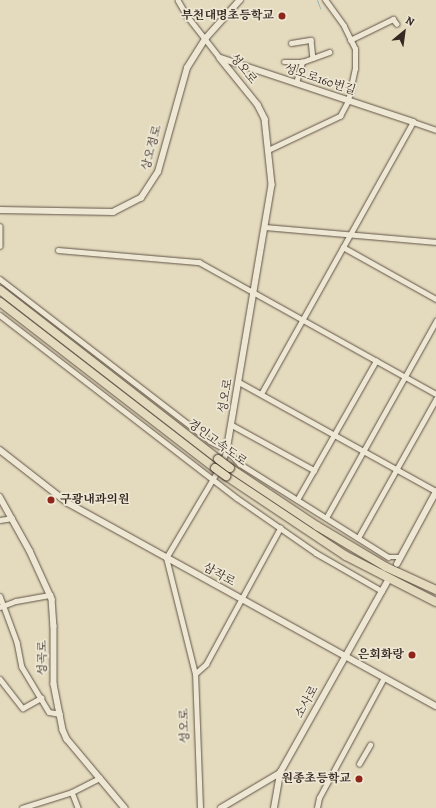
<!DOCTYPE html>
<meta charset="utf-8">
<style>
body{margin:0}
#map{position:relative;width:436px;height:808px;overflow:hidden;background:#e4dabd;font-family:Alegreya,"Noto Serif KR",serif}
div>[style]{position:absolute}
[style*='--x']{left:calc(var(--x)*1px);top:calc(var(--y)*1px);width:calc(var(--w)*1px);rotate:calc(var(--a)*1deg)}
.stream>*{height:1px;margin:-0.5px;padding:0 0.5px;transform-origin:0.5px;border-radius:0.5px;background:#9ab8bb}
.roads{filter:drop-shadow(0 0 1px #615448) drop-shadow(0 0 1px #615448)}
.minor>*{height:4.5px;margin:-2.25px;padding:0 2.25px;transform-origin:2.25px;border-radius:2.25px;background:#ede7d4}
.tertiary>*{height:5.5px;margin:-2.75px;padding:0 2.75px;transform-origin:2.75px;border-radius:2.75px;background:#ede7d4}
.motorway>*{height:8px;margin:-4px;padding:0 4px;transform-origin:4px;border-radius:4px;background:#e4dabd}
.bridges{filter:drop-shadow(0 0 1px #352721) drop-shadow(0 0 1px #352721)}
.motorway-bridge>*{height:8px;margin:-4px;padding:0 4px;transform-origin:4px;border-radius:4px;background:#e4dabd}
.dots>*{width:11px;height:11px;translate:-50% -50%;box-sizing:border-box;border:2px solid #ede7d4;border-radius:50%}
span{translate:-50% -50%;white-space:nowrap;text-align:center;line-height:1.15;-webkit-text-stroke:3.5px #ede7d4;paint-order:stroke}
.poi-label{font-size:12px;color:#352721;font-weight:700}
.right{translate:-100% -50%;text-align:right}
.left{translate:0 -50%;text-align:left}
.street-label{font-size:12px;color:#352721}
.north{position:absolute;left:384px;top:12px;width:40px;height:40px;-webkit-text-stroke:3px #ede7d4;paint-order:stroke;rotate:29deg;font-size:11px;font-weight:700;line-height:16px;text-align:center;color:#352721}
.north::after{content:'';display:block;margin:auto;width:14px;height:18px;background:#352721;clip-path:polygon(50% 0,100% 100%,50% 72%,0 100%)}
</style>
<div id="map">
<div class="stream">
<div style="--x:317;--y:0;--w:9;--a:69"></div>
</div>
<div class="roads">
<div class="minor">
<div style="--x:178;--y:0;--w:20;--a:60"></div>
<div style="--x:188;--y:17;--w:52;--a:52"></div>
<div style="--x:350;--y:40;--w:48;--a:-26"></div>
<div style="--x:393;--y:19;--w:6;--a:51"></div>
<div style="--x:291;--y:43;--w:20;--a:-9"></div>
<div style="--x:311;--y:40;--w:18;--a:84"></div>
<div style="--x:284;--y:62;--w:18;--a:0"></div>
<div style="--x:296;--y:83;--w:22;--a:-74"></div>
<div style="--x:302;--y:62;--w:29;--a:-20"></div>
<div style="--x:268;--y:150;--w:80;--a:-25.3"></div>
<div style="--x:340;--y:116;--w:17;--a:-62"></div>
<div style="--x:348;--y:101;--w:33;--a:-78"></div>
<div style="--x:355;--y:69;--w:20;--a:-90"></div>
<div style="--x:355;--y:49;--w:25;--a:-116"></div>
<div style="--x:344;--y:26;--w:32;--a:-126"></div>
<div style="--x:265;--y:227;--w:172;--a:5"></div>
<div style="--x:343;--y:247;--w:107;--a:29.2"></div>
<div style="--x:58;--y:250;--w:142;--a:4.9"></div>
<div style="--x:199;--y:262;--w:271;--a:29.1"></div>
<div style="--x:0;--y:279;--w:265;--a:37.6"></div>
<div style="--x:210;--y:441;--w:19;--a:28"></div>
<div style="--x:0;--y:315;--w:299;--a:37.7"></div>
<div style="--x:237;--y:498;--w:96;--a:34.8"></div>
<div style="--x:316;--y:553;--w:76;--a:29.9"></div>
<div style="--x:239;--y:382;--w:225;--a:29"></div>
<div style="--x:261;--y:394;--w:312;--a:-60.8"></div>
<div style="--x:413;--y:122;--w:24;--a:19"></div>
<div style="--x:232;--y:425;--w:94;--a:28.8"></div>
<div style="--x:227;--y:450;--w:19;--a:47"></div>
<div style="--x:240;--y:464;--w:175;--a:32.1"></div>
<div style="--x:388;--y:557;--w:12;--a:0"></div>
<div style="--x:297;--y:500;--w:160;--a:-60.4"></div>
<div style="--x:326;--y:518;--w:226;--a:-60.8"></div>
<div style="--x:0;--y:520;--w:12;--a:-9"></div>
<div style="--x:358;--y:538;--w:159;--a:-60.7"></div>
<div style="--x:0;--y:596;--w:49;--a:69.7"></div>
<div style="--x:17;--y:642;--w:25;--a:79"></div>
<div style="--x:22;--y:667;--w:52;--a:59"></div>
<div style="--x:49;--y:712;--w:11;--a:10"></div>
<div style="--x:0;--y:607;--w:17;--a:-21"></div>
<div style="--x:16;--y:601;--w:35;--a:-10"></div>
<div style="--x:195;--y:674;--w:15;--a:-42"></div>
<div style="--x:206;--y:664;--w:155;--a:-61.4"></div>
<div style="--x:0;--y:679;--w:37;--a:52"></div>
<div style="--x:23;--y:708;--w:21;--a:-29"></div>
<div style="--x:359;--y:764;--w:22;--a:-60"></div>
<div style="--x:72;--y:792;--w:17;--a:69"></div>
<div style="--x:22;--y:808;--w:52;--a:-17.7"></div>
<div style="--x:72;--y:792;--w:31;--a:-27"></div>
<div style="--x:200;--y:808;--w:134;--a:-92.1"></div>
<div style="--x:195;--y:674;--w:120;--a:-104"></div>
<div style="--x:166;--y:558;--w:106;--a:-59.3"></div>
<div style="--x:220;--y:467;--w:18;--a:-68"></div>
<div style="--x:317;--y:808;--w:10;--a:-79"></div>
<div style="--x:319;--y:798;--w:136;--a:-61.6"></div>
</div>
<div class="tertiary">
<div style="--x:220;--y:58;--w:60;--a:51"></div>
<div style="--x:258;--y:105;--w:16;--a:63"></div>
<div style="--x:265;--y:119;--w:66;--a:83.9"></div>
<div style="--x:272;--y:185;--w:269;--a:99.6"></div>
<div style="--x:221;--y:58;--w:202;--a:18.4"></div>
<div style="--x:0;--y:210;--w:113;--a:1"></div>
<div style="--x:113;--y:212;--w:31;--a:-27"></div>
<div style="--x:141;--y:198;--w:31;--a:-57"></div>
<div style="--x:158;--y:172;--w:108;--a:-74.4"></div>
<div style="--x:187;--y:68;--w:34;--a:-58"></div>
<div style="--x:205;--y:39;--w:52;--a:-48.1"></div>
<div style="--x:0;--y:227;--w:19;--a:90"></div>
<div style="--x:0;--y:450;--w:86;--a:37.9"></div>
<div style="--x:68;--y:503;--w:420;--a:28.9"></div>
<div style="--x:0;--y:497;--w:62;--a:60.9"></div>
<div style="--x:30;--y:551;--w:53;--a:65.4"></div>
<div style="--x:52;--y:599;--w:27;--a:86"></div>
<div style="--x:54;--y:626;--w:58;--a:90"></div>
<div style="--x:54;--y:684;--w:47;--a:78.9"></div>
<div style="--x:63;--y:730;--w:10;--a:66"></div>
<div style="--x:67;--y:739;--w:90;--a:50"></div>
<div style="--x:397;--y:564;--w:82;--a:-61.6"></div>
<div style="--x:221;--y:808;--w:69;--a:-30.7"></div>
<div style="--x:280;--y:773;--w:219;--a:-60.7"></div>
<div style="--x:274;--y:808;--w:36;--a:-80"></div>
</div>
<div class="motorway">
<div style="--x:0;--y:290;--w:276;--a:37.8"></div>
<div style="--x:0;--y:302;--w:272;--a:37.7"></div>
<div style="--x:230;--y:468;--w:105;--a:33.7"></div>
<div style="--x:317;--y:526;--w:80;--a:30.7"></div>
<div style="--x:386;--y:567;--w:55;--a:24.7"></div>
<div style="--x:226;--y:476;--w:144;--a:33.7"></div>
<div style="--x:346;--y:556;--w:101;--a:27.1"></div>
</div>
</div>
<div class="bridges">
<div class="motorway-bridge">
<div style="--x:218;--y:459;--w:15;--a:37"></div>
<div style="--x:215;--y:468;--w:14;--a:36"></div>
</div>
</div>
<div class="dots">
<div style="left:282px;top:16px;background:#8f2418"></div>
<div style="left:51px;top:500px;background:#8f2418"></div>
<div style="left:412px;top:655px;background:#8f2418"></div>
<div style="left:359px;top:779px;background:#8f2418"></div>
</div>
<div class="poi-label">
<span class="right" style="left:274px;top:16px">부천대명초등학교</span>
<span class="left" style="left:60px;top:500px">구광내과의원</span>
<span class="right" style="left:404px;top:655px">은회화랑</span>
<span class="right" style="left:351px;top:779px">원종초등학교</span>
</div>
<div class="street-label">
<span style="left:243px;top:69px;rotate:51deg">성오로</span>
<span style="left:320px;top:80px;rotate:18deg">성오로160번길</span>
<span style="left:152px;top:148px;rotate:-75deg">상오정로</span>
<span style="left:226px;top:396px;rotate:-80deg">성오로</span>
<span style="left:217px;top:443px;rotate:36deg">경인고속도로</span>
<span style="left:219px;top:575px;rotate:29deg">삼작로</span>
<span style="left:43px;top:658px;rotate:-90deg">성곡로</span>
<span style="left:307px;top:702px;rotate:-61deg">소사로</span>
<span style="left:185px;top:726px;rotate:-92deg">성오로</span>
</div>
<div class="north">N</div>
</div>
